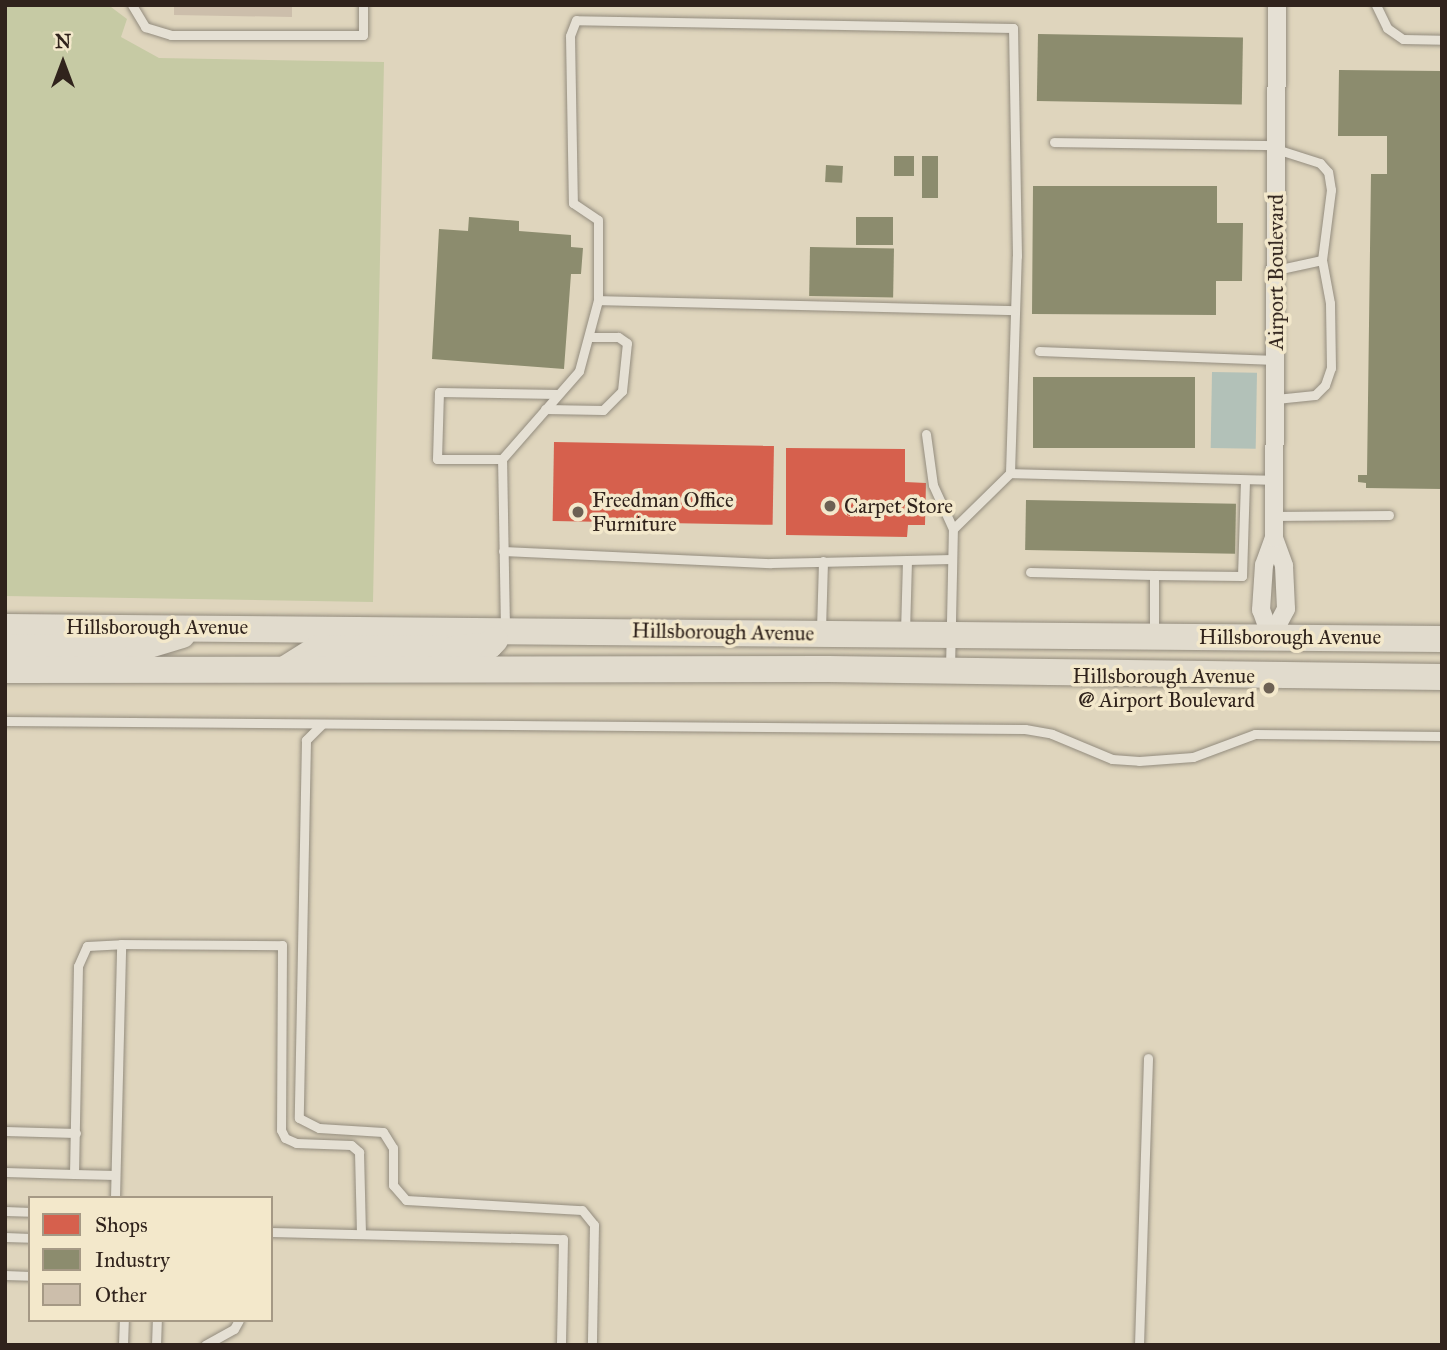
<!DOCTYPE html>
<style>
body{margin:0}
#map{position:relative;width:1447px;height:1350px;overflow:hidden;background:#dfd5bd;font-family:"IM FELL Great Primer",serif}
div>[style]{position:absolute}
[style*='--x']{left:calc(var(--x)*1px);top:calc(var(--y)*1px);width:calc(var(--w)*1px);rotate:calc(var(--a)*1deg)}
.green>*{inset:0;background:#c6caa4}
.water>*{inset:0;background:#b2c1b8;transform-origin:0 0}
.shops>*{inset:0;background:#d6604d;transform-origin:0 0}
.industry>*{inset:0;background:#8c8c6e;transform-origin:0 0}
.building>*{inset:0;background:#ccbeab}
.roads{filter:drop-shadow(0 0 2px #938c7e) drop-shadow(0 0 2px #938c7e)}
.lane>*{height:9px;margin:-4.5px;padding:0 4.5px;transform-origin:4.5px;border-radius:4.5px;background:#e5e0d4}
.street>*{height:18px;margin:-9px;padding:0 9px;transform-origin:9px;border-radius:9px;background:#e5e0d4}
.primary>*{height:26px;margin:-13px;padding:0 13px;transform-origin:13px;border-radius:13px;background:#e1dbcd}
.dots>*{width:19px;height:19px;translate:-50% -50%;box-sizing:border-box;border:4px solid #f3e8cb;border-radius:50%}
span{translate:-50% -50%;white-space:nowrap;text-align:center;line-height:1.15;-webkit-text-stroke:7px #f3e8cb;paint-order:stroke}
.street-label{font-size:21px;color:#30231c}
.poi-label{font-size:21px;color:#30231c}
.left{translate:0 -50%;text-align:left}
.right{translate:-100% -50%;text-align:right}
.frame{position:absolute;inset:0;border:7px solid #30231c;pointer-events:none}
.legend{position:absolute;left:28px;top:1196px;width:245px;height:126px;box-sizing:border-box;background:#f3e8cb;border:2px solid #a59985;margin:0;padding:9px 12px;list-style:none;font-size:21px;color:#30231c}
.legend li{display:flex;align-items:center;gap:14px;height:35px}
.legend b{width:35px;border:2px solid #a59985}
.north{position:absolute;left:28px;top:28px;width:70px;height:70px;-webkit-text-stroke:5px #f3e8cb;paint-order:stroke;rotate:0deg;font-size:19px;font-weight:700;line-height:28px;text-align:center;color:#30231c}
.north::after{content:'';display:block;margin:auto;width:24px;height:32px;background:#30231c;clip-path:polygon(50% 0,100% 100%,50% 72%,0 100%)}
</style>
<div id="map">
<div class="green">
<div style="clip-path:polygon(5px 5px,111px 7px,127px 19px,121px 37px,159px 58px,384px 62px,373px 602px,5px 596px)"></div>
</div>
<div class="water">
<div style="left:1212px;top:372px;width:45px;height:76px;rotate:1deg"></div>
</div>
<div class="shops">
<div style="left:554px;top:442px;width:220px;height:79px;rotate:1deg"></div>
<div style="clip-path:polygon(786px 448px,905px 449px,905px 482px,926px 483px,925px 525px,908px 525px,907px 537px,786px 535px)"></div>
</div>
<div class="industry">
<div style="left:1038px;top:34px;width:205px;height:67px;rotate:1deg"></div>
<div style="clip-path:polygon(1339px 70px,1442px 71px,1442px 489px,1366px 488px,1366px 483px,1358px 482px,1358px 475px,1367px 475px,1371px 174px,1387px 174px,1387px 136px,1338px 136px)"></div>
<div style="left:894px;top:156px;width:20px;height:20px"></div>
<div style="left:922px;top:156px;width:16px;height:42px"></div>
<div style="left:826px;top:165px;width:17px;height:17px;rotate:3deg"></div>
<div style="clip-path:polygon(1033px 186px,1217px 186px,1217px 223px,1243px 223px,1242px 281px,1216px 281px,1216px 315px,1032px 314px)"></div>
<div style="clip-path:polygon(469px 217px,519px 221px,519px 231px,571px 235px,571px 247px,583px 248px,581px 274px,571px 274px,564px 369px,432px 359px,439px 229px,468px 231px)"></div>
<div style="left:856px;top:217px;width:37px;height:28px"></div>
<div style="left:810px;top:247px;width:84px;height:49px;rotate:1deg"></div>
<div style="left:1033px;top:377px;width:162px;height:71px"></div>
<div style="left:1026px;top:500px;width:210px;height:50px;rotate:1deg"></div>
</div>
<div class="building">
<div style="clip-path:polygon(174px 5px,292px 5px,292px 17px,174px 15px)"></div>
</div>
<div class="roads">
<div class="lane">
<div style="--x:132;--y:5;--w:26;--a:59"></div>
<div style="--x:145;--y:27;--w:27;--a:17"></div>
<div style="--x:171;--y:35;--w:192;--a:0"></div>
<div style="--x:363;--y:35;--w:30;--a:-90"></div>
<div style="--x:1376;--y:5;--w:25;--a:64"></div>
<div style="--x:1387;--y:28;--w:19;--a:35"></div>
<div style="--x:1403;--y:39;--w:39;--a:1"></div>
<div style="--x:1054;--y:142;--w:222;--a:0.8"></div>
<div style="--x:1276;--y:270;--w:47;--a:-12.3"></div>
<div style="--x:1322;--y:260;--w:71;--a:-82.7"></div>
<div style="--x:1331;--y:190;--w:18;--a:-99"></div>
<div style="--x:1328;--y:172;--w:12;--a:-132"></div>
<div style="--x:1320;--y:163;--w:46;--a:-162.3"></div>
<div style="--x:1039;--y:351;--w:237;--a:2.2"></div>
<div style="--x:1276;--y:399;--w:39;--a:-6"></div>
<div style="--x:1315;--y:395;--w:14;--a:-45"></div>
<div style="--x:1325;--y:385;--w:18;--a:-71"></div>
<div style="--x:1331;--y:368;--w:65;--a:-90.9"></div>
<div style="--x:1330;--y:303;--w:44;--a:-100.5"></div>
<div style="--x:545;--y:409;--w:58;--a:1"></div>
<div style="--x:603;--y:410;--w:27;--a:-45"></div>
<div style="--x:622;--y:391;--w:48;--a:-84.1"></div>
<div style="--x:627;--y:343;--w:11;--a:-146"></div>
<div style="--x:618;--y:337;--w:29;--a:180"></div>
<div style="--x:926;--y:434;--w:51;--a:82.2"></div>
<div style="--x:933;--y:485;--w:48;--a:65.6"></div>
<div style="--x:502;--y:459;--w:65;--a:180"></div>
<div style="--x:437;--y:459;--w:67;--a:-88.3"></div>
<div style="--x:439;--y:392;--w:119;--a:1"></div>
<div style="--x:1010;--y:473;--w:265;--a:1.5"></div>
<div style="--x:1275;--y:516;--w:114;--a:-0.5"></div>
<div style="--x:503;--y:551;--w:268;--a:2.6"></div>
<div style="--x:771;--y:563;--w:181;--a:-1.3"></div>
<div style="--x:1030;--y:572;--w:124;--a:1.4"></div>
<div style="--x:505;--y:628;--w:169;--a:-91"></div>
<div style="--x:502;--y:459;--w:117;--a:-48.8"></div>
<div style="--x:579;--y:371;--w:73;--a:-75"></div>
<div style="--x:821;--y:629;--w:68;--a:-88.3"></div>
<div style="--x:905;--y:632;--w:72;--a:-88.4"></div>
<div style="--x:1154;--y:634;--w:59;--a:-90"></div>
<div style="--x:1154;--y:575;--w:88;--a:0.7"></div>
<div style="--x:1242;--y:576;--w:96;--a:-88.2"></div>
<div style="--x:950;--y:669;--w:140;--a:-88.8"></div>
<div style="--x:953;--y:529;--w:80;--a:-44.5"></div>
<div style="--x:1010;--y:473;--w:217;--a:-88.2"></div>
<div style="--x:1017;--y:256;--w:228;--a:-91"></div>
<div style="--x:1013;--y:28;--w:437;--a:-179"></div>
<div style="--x:576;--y:20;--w:17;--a:111"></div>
<div style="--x:570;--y:36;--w:167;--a:89"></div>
<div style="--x:573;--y:203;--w:30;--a:34"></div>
<div style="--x:598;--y:220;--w:80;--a:90"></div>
<div style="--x:598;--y:300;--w:415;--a:1.4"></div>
<div style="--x:5;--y:721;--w:1020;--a:0.45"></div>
<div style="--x:1025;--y:729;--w:27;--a:10"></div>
<div style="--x:1052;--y:734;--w:65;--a:22.6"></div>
<div style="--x:1112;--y:759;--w:27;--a:4"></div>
<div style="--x:1139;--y:761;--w:54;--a:-4.2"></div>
<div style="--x:1193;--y:757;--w:66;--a:-20.4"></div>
<div style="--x:1255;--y:734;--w:187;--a:0.6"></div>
<div style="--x:322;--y:724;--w:23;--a:135"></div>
<div style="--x:306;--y:740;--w:378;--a:91.1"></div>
<div style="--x:299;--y:1118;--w:22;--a:27"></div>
<div style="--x:319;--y:1128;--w:64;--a:3.6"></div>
<div style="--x:383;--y:1132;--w:19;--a:58"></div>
<div style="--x:393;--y:1148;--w:37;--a:90"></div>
<div style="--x:393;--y:1185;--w:20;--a:49"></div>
<div style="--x:406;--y:1200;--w:176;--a:3.3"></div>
<div style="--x:582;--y:1210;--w:19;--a:51"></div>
<div style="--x:594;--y:1225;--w:120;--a:91"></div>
<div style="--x:5;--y:1131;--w:71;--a:1.6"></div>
<div style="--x:5;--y:1172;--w:69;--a:1.7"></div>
<div style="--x:74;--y:1174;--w:208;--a:-88.9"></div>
<div style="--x:78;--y:966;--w:22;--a:-66"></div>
<div style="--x:87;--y:946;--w:34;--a:-3"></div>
<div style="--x:74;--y:1174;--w:41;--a:1.4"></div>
<div style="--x:115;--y:1198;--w:254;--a:-88.6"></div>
<div style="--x:121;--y:944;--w:161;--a:0.4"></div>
<div style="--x:282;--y:945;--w:185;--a:90.3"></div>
<div style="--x:281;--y:1130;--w:9;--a:63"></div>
<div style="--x:285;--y:1138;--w:12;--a:24"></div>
<div style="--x:296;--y:1143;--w:55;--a:2.1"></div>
<div style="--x:351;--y:1145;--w:11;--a:41"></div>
<div style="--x:359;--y:1152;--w:82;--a:88.6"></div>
<div style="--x:5;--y:1211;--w:25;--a:2"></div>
<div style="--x:271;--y:1232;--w:292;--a:1.4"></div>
<div style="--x:563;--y:1239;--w:106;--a:91.1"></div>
<div style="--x:5;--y:1237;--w:25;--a:2"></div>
<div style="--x:5;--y:1275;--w:25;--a:2"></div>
<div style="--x:123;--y:1345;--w:25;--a:-88"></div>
<div style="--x:156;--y:1345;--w:25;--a:-88"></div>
<div style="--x:205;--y:1345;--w:33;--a:-29"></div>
<div style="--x:234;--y:1329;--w:10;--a:-61"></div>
<div style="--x:1139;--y:1345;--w:287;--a:-88.2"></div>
</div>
<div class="street">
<div style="--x:1274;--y:538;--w:30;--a:70"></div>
<div style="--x:1284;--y:566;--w:43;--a:87.3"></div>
<div style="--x:1286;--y:609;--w:32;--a:118"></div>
<div style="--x:1271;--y:637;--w:29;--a:-110"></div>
<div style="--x:1261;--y:610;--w:45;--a:-86.2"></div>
<div style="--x:1264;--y:565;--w:29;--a:-70"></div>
<div style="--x:1274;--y:538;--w:533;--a:-89.68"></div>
</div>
<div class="primary">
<div style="--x:5;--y:627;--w:1437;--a:0.48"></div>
<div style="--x:5;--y:647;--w:134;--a:0.4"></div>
<div style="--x:139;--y:648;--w:45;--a:-16.8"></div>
<div style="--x:285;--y:669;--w:39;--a:-32"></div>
<div style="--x:318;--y:648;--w:136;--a:0.4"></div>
<div style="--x:454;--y:649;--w:36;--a:-6"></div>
<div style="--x:490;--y:645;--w:7;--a:-45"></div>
<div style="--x:5;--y:670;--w:823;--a:-0.07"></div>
<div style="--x:828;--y:669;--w:614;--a:0.75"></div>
</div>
</div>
<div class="dots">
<div style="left:830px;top:506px;background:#6d6154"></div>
<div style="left:578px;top:512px;background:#6d6154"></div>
<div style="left:1269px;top:688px;background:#6d6154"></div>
</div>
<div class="street-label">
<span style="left:1276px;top:272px;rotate:-90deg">Airport Boulevard</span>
<span style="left:157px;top:627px">Hillsborough Avenue</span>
<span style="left:723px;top:632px;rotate:1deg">Hillsborough Avenue</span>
<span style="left:1290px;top:637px">Hillsborough Avenue</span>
</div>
<div class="poi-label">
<span class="left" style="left:592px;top:512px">Freedman Office<br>Furniture</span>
<span class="left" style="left:844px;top:506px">Carpet Store</span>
<span class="right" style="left:1255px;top:688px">Hillsborough Avenue<br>@ Airport Boulevard</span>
</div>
<div class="frame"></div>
<ul class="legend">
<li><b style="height:19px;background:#d6604d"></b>Shops</li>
<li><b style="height:19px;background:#8c8c6e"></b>Industry</li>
<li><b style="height:19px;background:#ccbeab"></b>Other</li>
</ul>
<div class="north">N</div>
</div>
